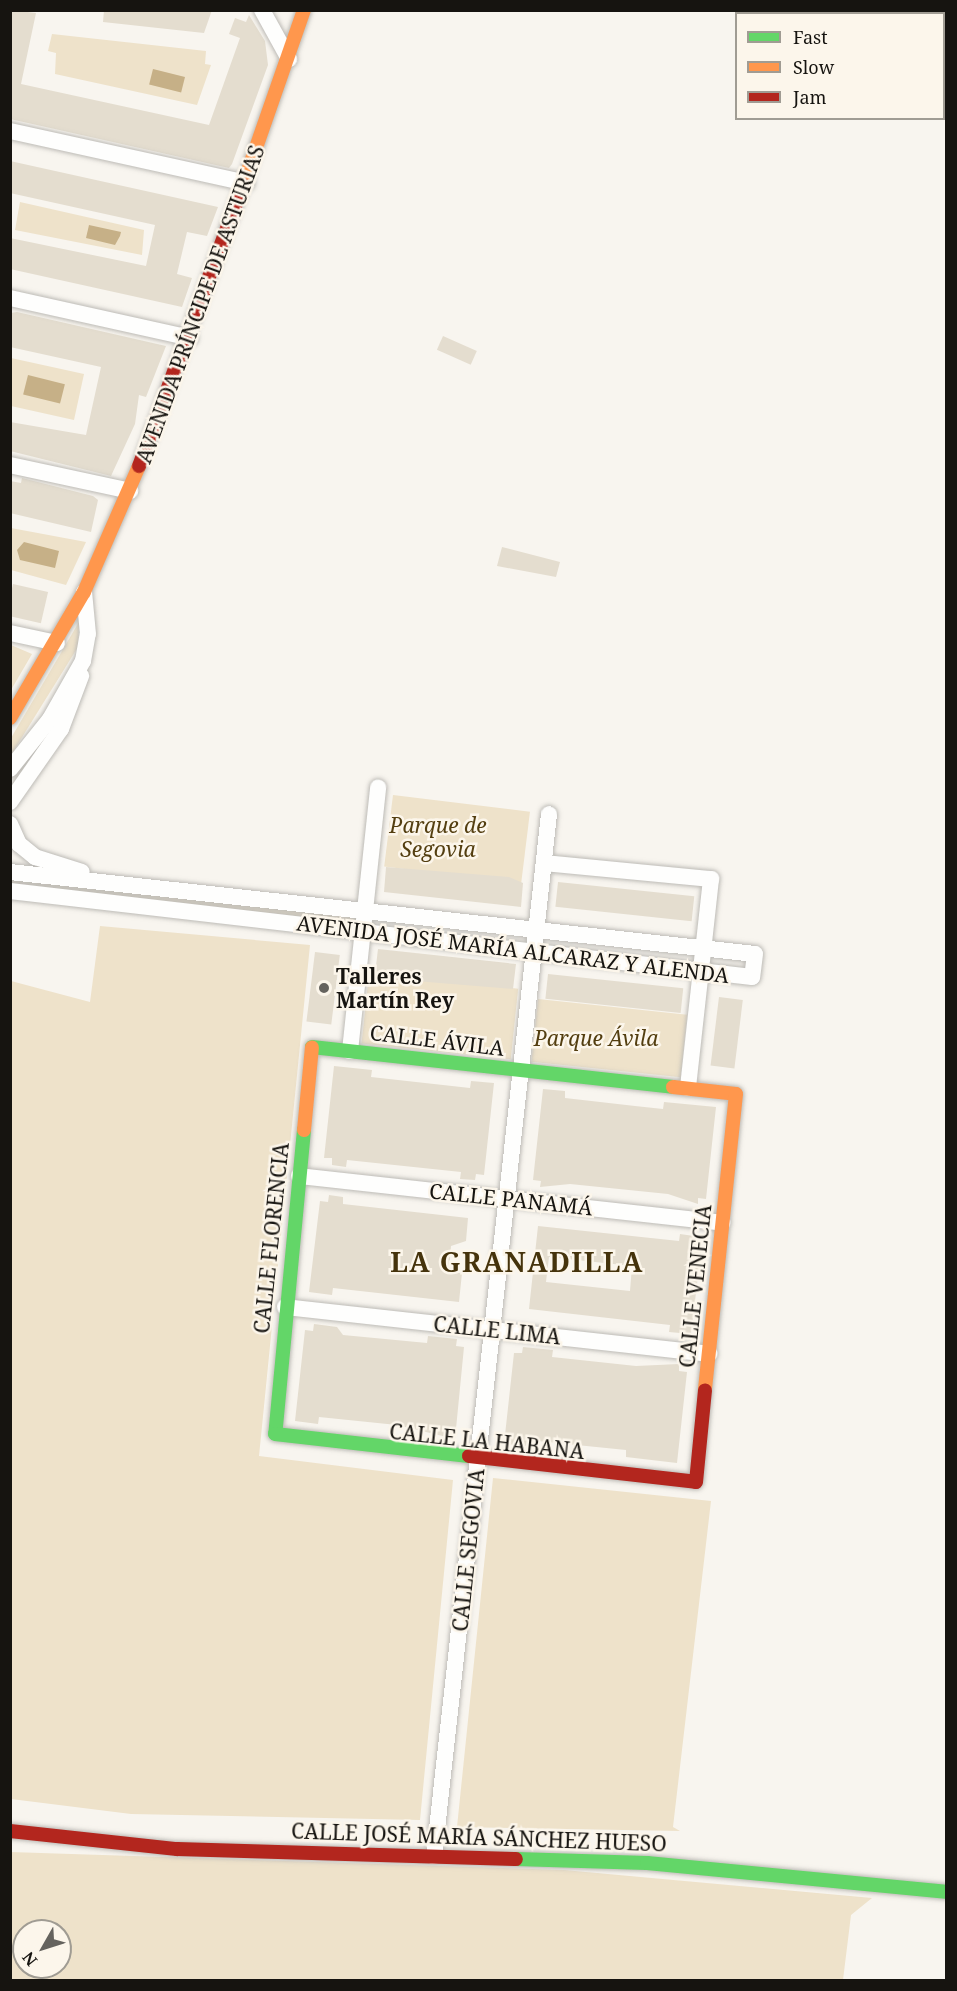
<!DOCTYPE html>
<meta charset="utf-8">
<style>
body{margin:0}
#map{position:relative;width:957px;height:1991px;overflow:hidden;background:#f8f5ef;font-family:"Noto Serif",serif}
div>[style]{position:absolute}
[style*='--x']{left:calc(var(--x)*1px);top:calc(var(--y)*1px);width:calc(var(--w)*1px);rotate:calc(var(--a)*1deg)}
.green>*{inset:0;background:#eee2ca;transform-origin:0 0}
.water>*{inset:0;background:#c6b087;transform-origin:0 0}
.building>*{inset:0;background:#e4ddcf;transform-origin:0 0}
.roads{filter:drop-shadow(0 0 2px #bdbbb6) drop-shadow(0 0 2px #bdbbb6)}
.street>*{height:16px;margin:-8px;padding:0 8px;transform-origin:8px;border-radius:8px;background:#fefefd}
.fast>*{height:14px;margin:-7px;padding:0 7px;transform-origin:7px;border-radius:7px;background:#63d668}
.slow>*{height:14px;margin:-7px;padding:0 7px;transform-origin:7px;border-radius:7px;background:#ff974d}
.jam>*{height:14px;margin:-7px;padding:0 7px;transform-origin:7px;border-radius:7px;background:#b3261e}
.dots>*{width:16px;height:16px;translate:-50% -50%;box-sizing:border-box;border:3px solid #fcf6eb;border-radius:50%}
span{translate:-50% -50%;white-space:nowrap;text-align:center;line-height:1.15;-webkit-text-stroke:5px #fcf6eb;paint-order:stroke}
.street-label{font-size:21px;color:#161410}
.park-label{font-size:21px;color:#533e10;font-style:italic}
.poi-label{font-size:21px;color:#161410;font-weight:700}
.left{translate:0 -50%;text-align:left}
.district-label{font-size:27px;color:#45330c;font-weight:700;letter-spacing:1.5px}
.frame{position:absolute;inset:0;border:12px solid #161410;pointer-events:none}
.legend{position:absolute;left:735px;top:12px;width:210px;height:108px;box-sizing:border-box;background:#fcf6eb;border:2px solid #a09c93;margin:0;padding:8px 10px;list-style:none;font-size:18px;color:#161410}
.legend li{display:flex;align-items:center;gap:12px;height:30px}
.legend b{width:30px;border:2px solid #a09c93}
.north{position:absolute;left:12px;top:1919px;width:60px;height:60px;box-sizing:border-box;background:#fcf6eb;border:2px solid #a09c93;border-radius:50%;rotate:231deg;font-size:16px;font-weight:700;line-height:24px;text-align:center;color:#161410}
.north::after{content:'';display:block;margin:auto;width:21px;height:27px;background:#65635e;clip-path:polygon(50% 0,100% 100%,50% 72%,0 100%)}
</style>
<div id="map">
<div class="green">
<div style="clip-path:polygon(52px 34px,206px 51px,205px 64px,211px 65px,197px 105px,55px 74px,56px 53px,48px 51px)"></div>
<div style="clip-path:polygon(20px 202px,144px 230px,142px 255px,15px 230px)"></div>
<div style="clip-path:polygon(11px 358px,84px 374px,74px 420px,11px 406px)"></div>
<div style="clip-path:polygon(11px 528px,86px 542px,66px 585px,11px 570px)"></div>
<div style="clip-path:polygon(79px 622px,78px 647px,11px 755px,11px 738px)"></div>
<div style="clip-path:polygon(11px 645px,32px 654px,11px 690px,10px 645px)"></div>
<div style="left:393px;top:795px;width:138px;height:72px;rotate:7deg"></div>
<div style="left:11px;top:879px;width:349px;height:7px;rotate:6deg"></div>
<div style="clip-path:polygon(100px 926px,310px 945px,259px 1456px,453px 1480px,420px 1820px,131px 1814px,11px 1799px,11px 981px,90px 1002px)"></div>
<div style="left:369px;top:973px;width:150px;height:71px;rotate:6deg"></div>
<div style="left:538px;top:999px;width:150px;height:63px;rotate:6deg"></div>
<div style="clip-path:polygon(493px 1478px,711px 1501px,673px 1827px,680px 1831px,457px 1827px)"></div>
<div style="clip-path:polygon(evenodd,10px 1852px,564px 1870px,872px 1898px,851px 1915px,843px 1980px,11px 1980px,10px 1852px,24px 1931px,60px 1931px,60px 1967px,24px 1967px,24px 1931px)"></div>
</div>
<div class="water">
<div style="left:153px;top:69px;width:33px;height:16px;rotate:14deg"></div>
<div style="clip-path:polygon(89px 225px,121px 232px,120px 236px,115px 245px,86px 238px)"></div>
<div style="left:28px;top:375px;width:38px;height:20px;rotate:14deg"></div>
<div style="clip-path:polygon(24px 542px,59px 551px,55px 568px,20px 560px,17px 550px)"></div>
</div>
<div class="building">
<div style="clip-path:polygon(10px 10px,36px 13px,21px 84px,209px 125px,240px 38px,229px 34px,235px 18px,246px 22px,249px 15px,265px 41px,268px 65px,232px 164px,229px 168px,10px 119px)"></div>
<div style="clip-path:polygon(104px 10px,212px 10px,204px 33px,103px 22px)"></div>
<div style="clip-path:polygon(10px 161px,218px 207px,207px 236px,187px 232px,177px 274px,192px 278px,182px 307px,10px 269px,10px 238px,146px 266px,155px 225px,10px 193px)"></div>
<div style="clip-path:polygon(17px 312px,166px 346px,146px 397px,139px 395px,135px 424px,111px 476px,10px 451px,10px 422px,86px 435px,101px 367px,10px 347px,10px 313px)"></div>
<div style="left:443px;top:336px;width:37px;height:15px;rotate:24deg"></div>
<div style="clip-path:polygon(22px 478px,93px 496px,98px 500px,91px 532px,10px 513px,10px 481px,21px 483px)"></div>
<div style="clip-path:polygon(502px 547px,560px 562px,556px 577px,497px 566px)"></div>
<div style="left:13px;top:584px;width:36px;height:32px;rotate:13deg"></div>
<div style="clip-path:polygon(386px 867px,509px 877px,523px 883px,521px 907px,384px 892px)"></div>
<div style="left:558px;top:882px;width:137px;height:25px;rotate:6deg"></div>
<div style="clip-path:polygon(378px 949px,516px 964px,513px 989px,391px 979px,375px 974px)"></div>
<div style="left:315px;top:952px;width:25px;height:70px;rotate:7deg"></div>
<div style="left:548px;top:974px;width:136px;height:25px;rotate:6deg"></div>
<div style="left:719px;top:997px;width:24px;height:69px;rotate:7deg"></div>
<div style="clip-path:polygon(334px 1066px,372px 1070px,371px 1077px,470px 1088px,471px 1081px,494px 1083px,484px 1175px,476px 1174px,475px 1180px,460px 1179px,461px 1172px,347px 1160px,346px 1167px,332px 1165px,332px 1158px,324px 1158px)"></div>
<div style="clip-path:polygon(543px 1089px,565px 1091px,565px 1098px,635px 1106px,663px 1109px,664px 1102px,716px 1107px,706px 1199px,698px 1198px,698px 1204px,668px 1194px,570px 1184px,540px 1187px,541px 1181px,533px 1180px)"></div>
<div style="clip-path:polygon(329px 1195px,343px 1197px,343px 1204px,468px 1218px,466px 1241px,451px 1246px,449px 1271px,462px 1273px,459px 1302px,333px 1288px,332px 1295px,309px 1292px,320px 1201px,328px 1202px)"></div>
<div style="clip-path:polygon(evenodd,538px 1226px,679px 1241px,680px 1234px,694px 1236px,694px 1242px,702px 1243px,691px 1334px,669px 1332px,670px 1325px,529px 1309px,538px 1226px,549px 1257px,632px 1266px,630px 1291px,546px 1282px,549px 1257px)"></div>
<div style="clip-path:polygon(314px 1324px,337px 1327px,343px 1335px,427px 1343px,428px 1336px,457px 1339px,456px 1346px,464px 1347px,455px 1439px,397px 1425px,319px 1417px,318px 1424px,295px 1421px,305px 1330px,313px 1331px)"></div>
<div style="clip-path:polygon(523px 1347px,553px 1350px,552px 1357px,636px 1366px,679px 1364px,679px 1371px,687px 1372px,677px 1463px,626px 1457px,626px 1450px,527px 1440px,526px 1446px,504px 1444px,514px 1353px,522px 1353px)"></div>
</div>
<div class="roads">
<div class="street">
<div style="--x:262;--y:10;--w:56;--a:61.1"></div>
<div style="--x:10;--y:131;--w:242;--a:12.4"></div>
<div style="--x:10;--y:298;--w:184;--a:12.5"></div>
<div style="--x:10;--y:465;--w:123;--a:12.2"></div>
<div style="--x:10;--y:633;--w:48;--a:12"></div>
<div style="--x:10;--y:769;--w:64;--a:-51.3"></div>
<div style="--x:50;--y:719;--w:67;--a:-60.4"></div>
<div style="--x:83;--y:661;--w:27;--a:-80"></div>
<div style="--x:88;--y:634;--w:42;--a:-95.4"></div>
<div style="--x:10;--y:802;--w:89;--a:-55.1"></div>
<div style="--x:61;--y:729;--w:57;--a:-69.3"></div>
<div style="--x:10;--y:824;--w:22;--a:66"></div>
<div style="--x:19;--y:844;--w:21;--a:39"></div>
<div style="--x:35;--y:857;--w:49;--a:17.7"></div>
<div style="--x:544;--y:863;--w:168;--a:5.5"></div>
<div style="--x:711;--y:879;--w:210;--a:96.3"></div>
<div style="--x:10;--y:872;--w:749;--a:6.28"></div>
<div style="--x:755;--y:954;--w:23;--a:97"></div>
<div style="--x:752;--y:977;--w:747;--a:-173.39"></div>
<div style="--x:350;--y:1051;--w:265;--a:-83.9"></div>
<div style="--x:299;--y:1176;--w:426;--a:6.3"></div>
<div style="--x:285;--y:1307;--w:427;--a:6.3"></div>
<div style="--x:434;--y:1856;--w:1048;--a:-83.7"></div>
</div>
<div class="fast">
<div style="--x:312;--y:1047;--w:363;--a:6.3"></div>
<div style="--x:304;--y:1130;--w:305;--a:95.4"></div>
<div style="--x:275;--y:1434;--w:195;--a:6.5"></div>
<div style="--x:516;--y:1859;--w:131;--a:1.7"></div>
<div style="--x:647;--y:1863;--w:300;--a:5.5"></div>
</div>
<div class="slow">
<div style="--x:243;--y:185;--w:185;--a:-70.8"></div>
<div style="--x:10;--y:718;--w:146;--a:-59.6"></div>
<div style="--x:84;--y:592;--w:137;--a:-66.4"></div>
<div style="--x:673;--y:1087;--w:63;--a:6.3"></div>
<div style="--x:736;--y:1094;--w:298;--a:96"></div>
<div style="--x:304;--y:1130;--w:83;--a:-84.5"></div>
</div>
<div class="jam">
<div style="--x:139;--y:466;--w:300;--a:-69.7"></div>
<div style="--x:469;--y:1456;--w:228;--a:6.5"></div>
<div style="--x:696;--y:1482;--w:92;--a:-84.4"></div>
<div style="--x:10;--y:1831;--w:168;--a:6.2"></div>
<div style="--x:177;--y:1849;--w:339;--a:1.7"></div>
</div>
</div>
<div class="dots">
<div style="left:324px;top:988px;background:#65635e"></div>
</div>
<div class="street-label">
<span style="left:200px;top:304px;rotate:-70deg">AVENIDA PRÍNCIPE DE ASTURIAS</span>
<span style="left:513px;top:949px;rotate:7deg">AVENIDA JOSÉ MARÍA ALCARAZ Y ALENDA</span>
<span style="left:437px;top:1040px;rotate:7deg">CALLE ÁVILA</span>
<span style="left:511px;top:1199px;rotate:6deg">CALLE PANAMÁ</span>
<span style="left:271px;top:1238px;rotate:-84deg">CALLE FLORENCIA</span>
<span style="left:695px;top:1286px;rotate:-84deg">CALLE VENECIA</span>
<span style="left:497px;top:1330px;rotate:6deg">CALLE LIMA</span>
<span style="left:487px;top:1441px;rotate:6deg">CALLE LA HABANA</span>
<span style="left:468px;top:1550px;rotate:-84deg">CALLE SEGOVIA</span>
<span style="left:479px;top:1837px;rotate:2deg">CALLE JOSÉ MARÍA SÁNCHEZ HUESO</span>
</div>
<div class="park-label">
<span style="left:438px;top:837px">Parque de<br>Segovia</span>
<span style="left:596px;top:1038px">Parque Ávila</span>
</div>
<div class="poi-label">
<span class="left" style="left:336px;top:988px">Talleres<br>Martín Rey</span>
</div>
<div class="district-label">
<span style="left:517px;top:1262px">LA GRANADILLA</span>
</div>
<div class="frame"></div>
<ul class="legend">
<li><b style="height:8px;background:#63d668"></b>Fast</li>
<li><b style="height:8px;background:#ff974d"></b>Slow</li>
<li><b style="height:8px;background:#b3261e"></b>Jam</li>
</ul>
<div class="north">N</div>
</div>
